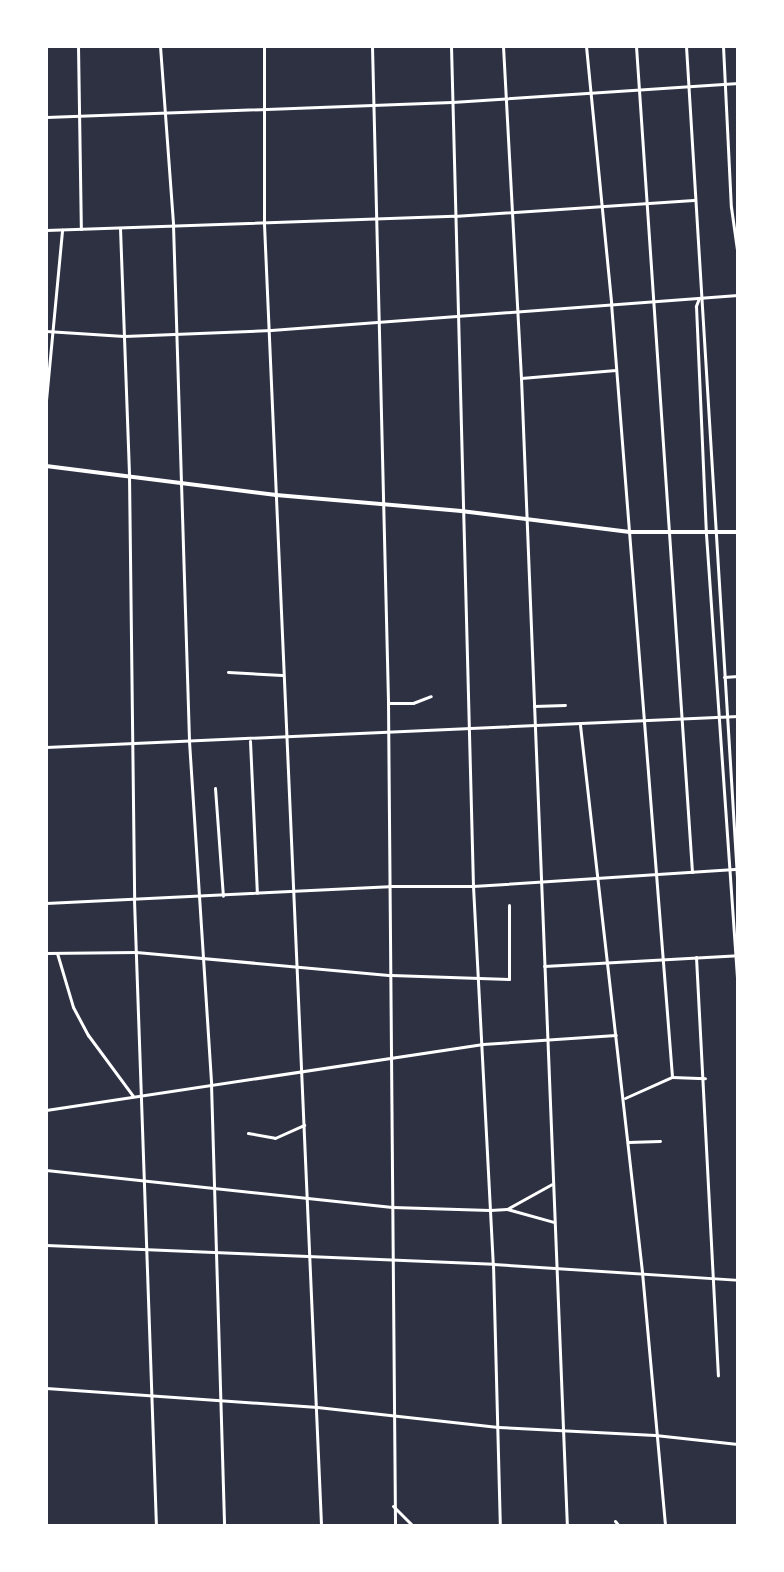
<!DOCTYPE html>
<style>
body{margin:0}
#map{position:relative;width:784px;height:1572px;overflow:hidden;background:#2d3142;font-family:"Roboto Condensed",sans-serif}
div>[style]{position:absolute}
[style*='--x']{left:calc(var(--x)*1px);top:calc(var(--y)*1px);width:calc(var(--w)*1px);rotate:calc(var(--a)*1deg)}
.minor>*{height:3px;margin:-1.5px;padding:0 1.5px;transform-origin:1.5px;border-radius:1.5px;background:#fff}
.tertiary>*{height:4px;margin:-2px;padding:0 2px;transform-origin:2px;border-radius:2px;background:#fff}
span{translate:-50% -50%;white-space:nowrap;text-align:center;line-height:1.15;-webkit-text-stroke:8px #fff;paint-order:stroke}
.frame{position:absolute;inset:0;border:48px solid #fff;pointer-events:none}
</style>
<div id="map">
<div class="minor">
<div style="--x:78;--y:46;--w:183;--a:89.1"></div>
<div style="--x:160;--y:46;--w:179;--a:85.8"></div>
<div style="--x:173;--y:225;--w:516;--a:88.22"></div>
<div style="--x:189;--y:741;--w:344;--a:86.3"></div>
<div style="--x:211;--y:1084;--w:442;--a:88.3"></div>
<div style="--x:264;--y:46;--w:178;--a:90"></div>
<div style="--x:264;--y:224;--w:1303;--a:87.49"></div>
<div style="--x:372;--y:46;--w:657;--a:88.6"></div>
<div style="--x:388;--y:703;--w:823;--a:89.51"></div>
<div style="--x:451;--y:46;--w:840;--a:88.5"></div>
<div style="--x:473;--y:886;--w:379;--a:87"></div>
<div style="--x:493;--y:1264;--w:262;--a:88.5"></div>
<div style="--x:503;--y:46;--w:332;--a:86.9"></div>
<div style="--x:521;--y:378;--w:1149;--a:87.71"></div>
<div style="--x:586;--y:46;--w:258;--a:84.4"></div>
<div style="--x:611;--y:303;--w:776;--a:85.49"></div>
<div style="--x:672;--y:1077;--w:33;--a:2"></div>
<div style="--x:636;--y:46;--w:828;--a:86.12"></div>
<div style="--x:686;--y:46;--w:850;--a:86.49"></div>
<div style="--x:723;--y:46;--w:161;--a:87.2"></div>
<div style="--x:731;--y:207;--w:50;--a:82"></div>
<div style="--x:46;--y:117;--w:406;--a:-2.1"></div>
<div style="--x:452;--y:102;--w:287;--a:-3.8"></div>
<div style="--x:120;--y:228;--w:247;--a:87.9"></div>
<div style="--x:129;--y:475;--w:425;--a:89.3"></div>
<div style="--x:134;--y:900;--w:626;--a:87.99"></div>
<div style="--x:46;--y:230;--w:408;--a:-2"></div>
<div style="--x:454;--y:216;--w:240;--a:-3.8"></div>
<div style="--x:699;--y:298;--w:9;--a:111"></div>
<div style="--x:696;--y:306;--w:228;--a:87.5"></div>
<div style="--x:706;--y:534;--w:453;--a:86"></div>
<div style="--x:46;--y:331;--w:78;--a:3.7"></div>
<div style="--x:124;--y:336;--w:147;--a:-2.3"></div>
<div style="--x:271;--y:330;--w:468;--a:-4.3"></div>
<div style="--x:521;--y:378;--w:95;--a:-4.8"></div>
<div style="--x:46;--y:400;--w:171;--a:-84.6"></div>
<div style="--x:228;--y:672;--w:54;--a:3.2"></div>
<div style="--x:724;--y:677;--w:14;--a:-4"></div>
<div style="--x:388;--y:703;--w:25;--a:0"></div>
<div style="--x:413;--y:703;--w:19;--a:-21"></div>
<div style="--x:534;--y:706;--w:31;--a:-2"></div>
<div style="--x:580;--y:725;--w:551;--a:83.53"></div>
<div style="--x:642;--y:1272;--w:255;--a:84.8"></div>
<div style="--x:250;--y:741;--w:152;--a:87.4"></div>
<div style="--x:46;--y:747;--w:693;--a:-2.57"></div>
<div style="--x:215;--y:788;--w:108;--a:85.8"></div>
<div style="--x:46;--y:903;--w:343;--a:-2.8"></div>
<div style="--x:389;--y:886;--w:84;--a:0"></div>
<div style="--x:473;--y:886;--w:266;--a:-3.7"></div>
<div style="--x:46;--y:953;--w:90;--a:-0.6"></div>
<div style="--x:136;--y:952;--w:256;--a:5.2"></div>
<div style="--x:391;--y:975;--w:118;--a:1.9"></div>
<div style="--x:509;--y:979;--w:74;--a:-90"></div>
<div style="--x:57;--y:953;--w:56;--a:73.5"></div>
<div style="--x:73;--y:1007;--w:32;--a:62"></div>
<div style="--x:88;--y:1035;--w:76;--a:53.6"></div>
<div style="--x:696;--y:957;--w:419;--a:87"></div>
<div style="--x:544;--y:966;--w:194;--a:-3.2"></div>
<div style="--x:625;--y:1098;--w:51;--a:-24.1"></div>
<div style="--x:46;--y:1110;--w:442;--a:-8.6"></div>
<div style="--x:483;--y:1044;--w:133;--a:-3.9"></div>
<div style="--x:248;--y:1133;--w:27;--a:10"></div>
<div style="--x:275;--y:1138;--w:32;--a:-24"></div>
<div style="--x:628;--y:1142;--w:32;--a:-2"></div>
<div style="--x:46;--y:1170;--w:348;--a:6.1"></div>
<div style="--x:392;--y:1207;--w:98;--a:1.8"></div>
<div style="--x:490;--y:1210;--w:17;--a:-3"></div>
<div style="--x:507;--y:1209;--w:51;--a:-29.1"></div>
<div style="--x:507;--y:1209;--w:49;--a:15.5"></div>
<div style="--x:46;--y:1245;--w:447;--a:2.4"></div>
<div style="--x:493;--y:1264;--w:246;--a:3.7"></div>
<div style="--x:46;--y:1388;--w:272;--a:4"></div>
<div style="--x:317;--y:1407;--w:182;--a:6.3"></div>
<div style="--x:498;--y:1427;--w:157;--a:2.9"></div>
<div style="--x:655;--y:1435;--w:83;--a:6.2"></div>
<div style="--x:393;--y:1506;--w:28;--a:45"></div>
<div style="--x:615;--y:1521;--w:6;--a:51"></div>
</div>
<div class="tertiary">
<div style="--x:46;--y:466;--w:232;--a:7.2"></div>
<div style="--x:276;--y:495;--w:186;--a:4.9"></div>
<div style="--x:461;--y:511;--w:170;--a:7.1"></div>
<div style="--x:630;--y:532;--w:108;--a:0"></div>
</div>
<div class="frame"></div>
</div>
